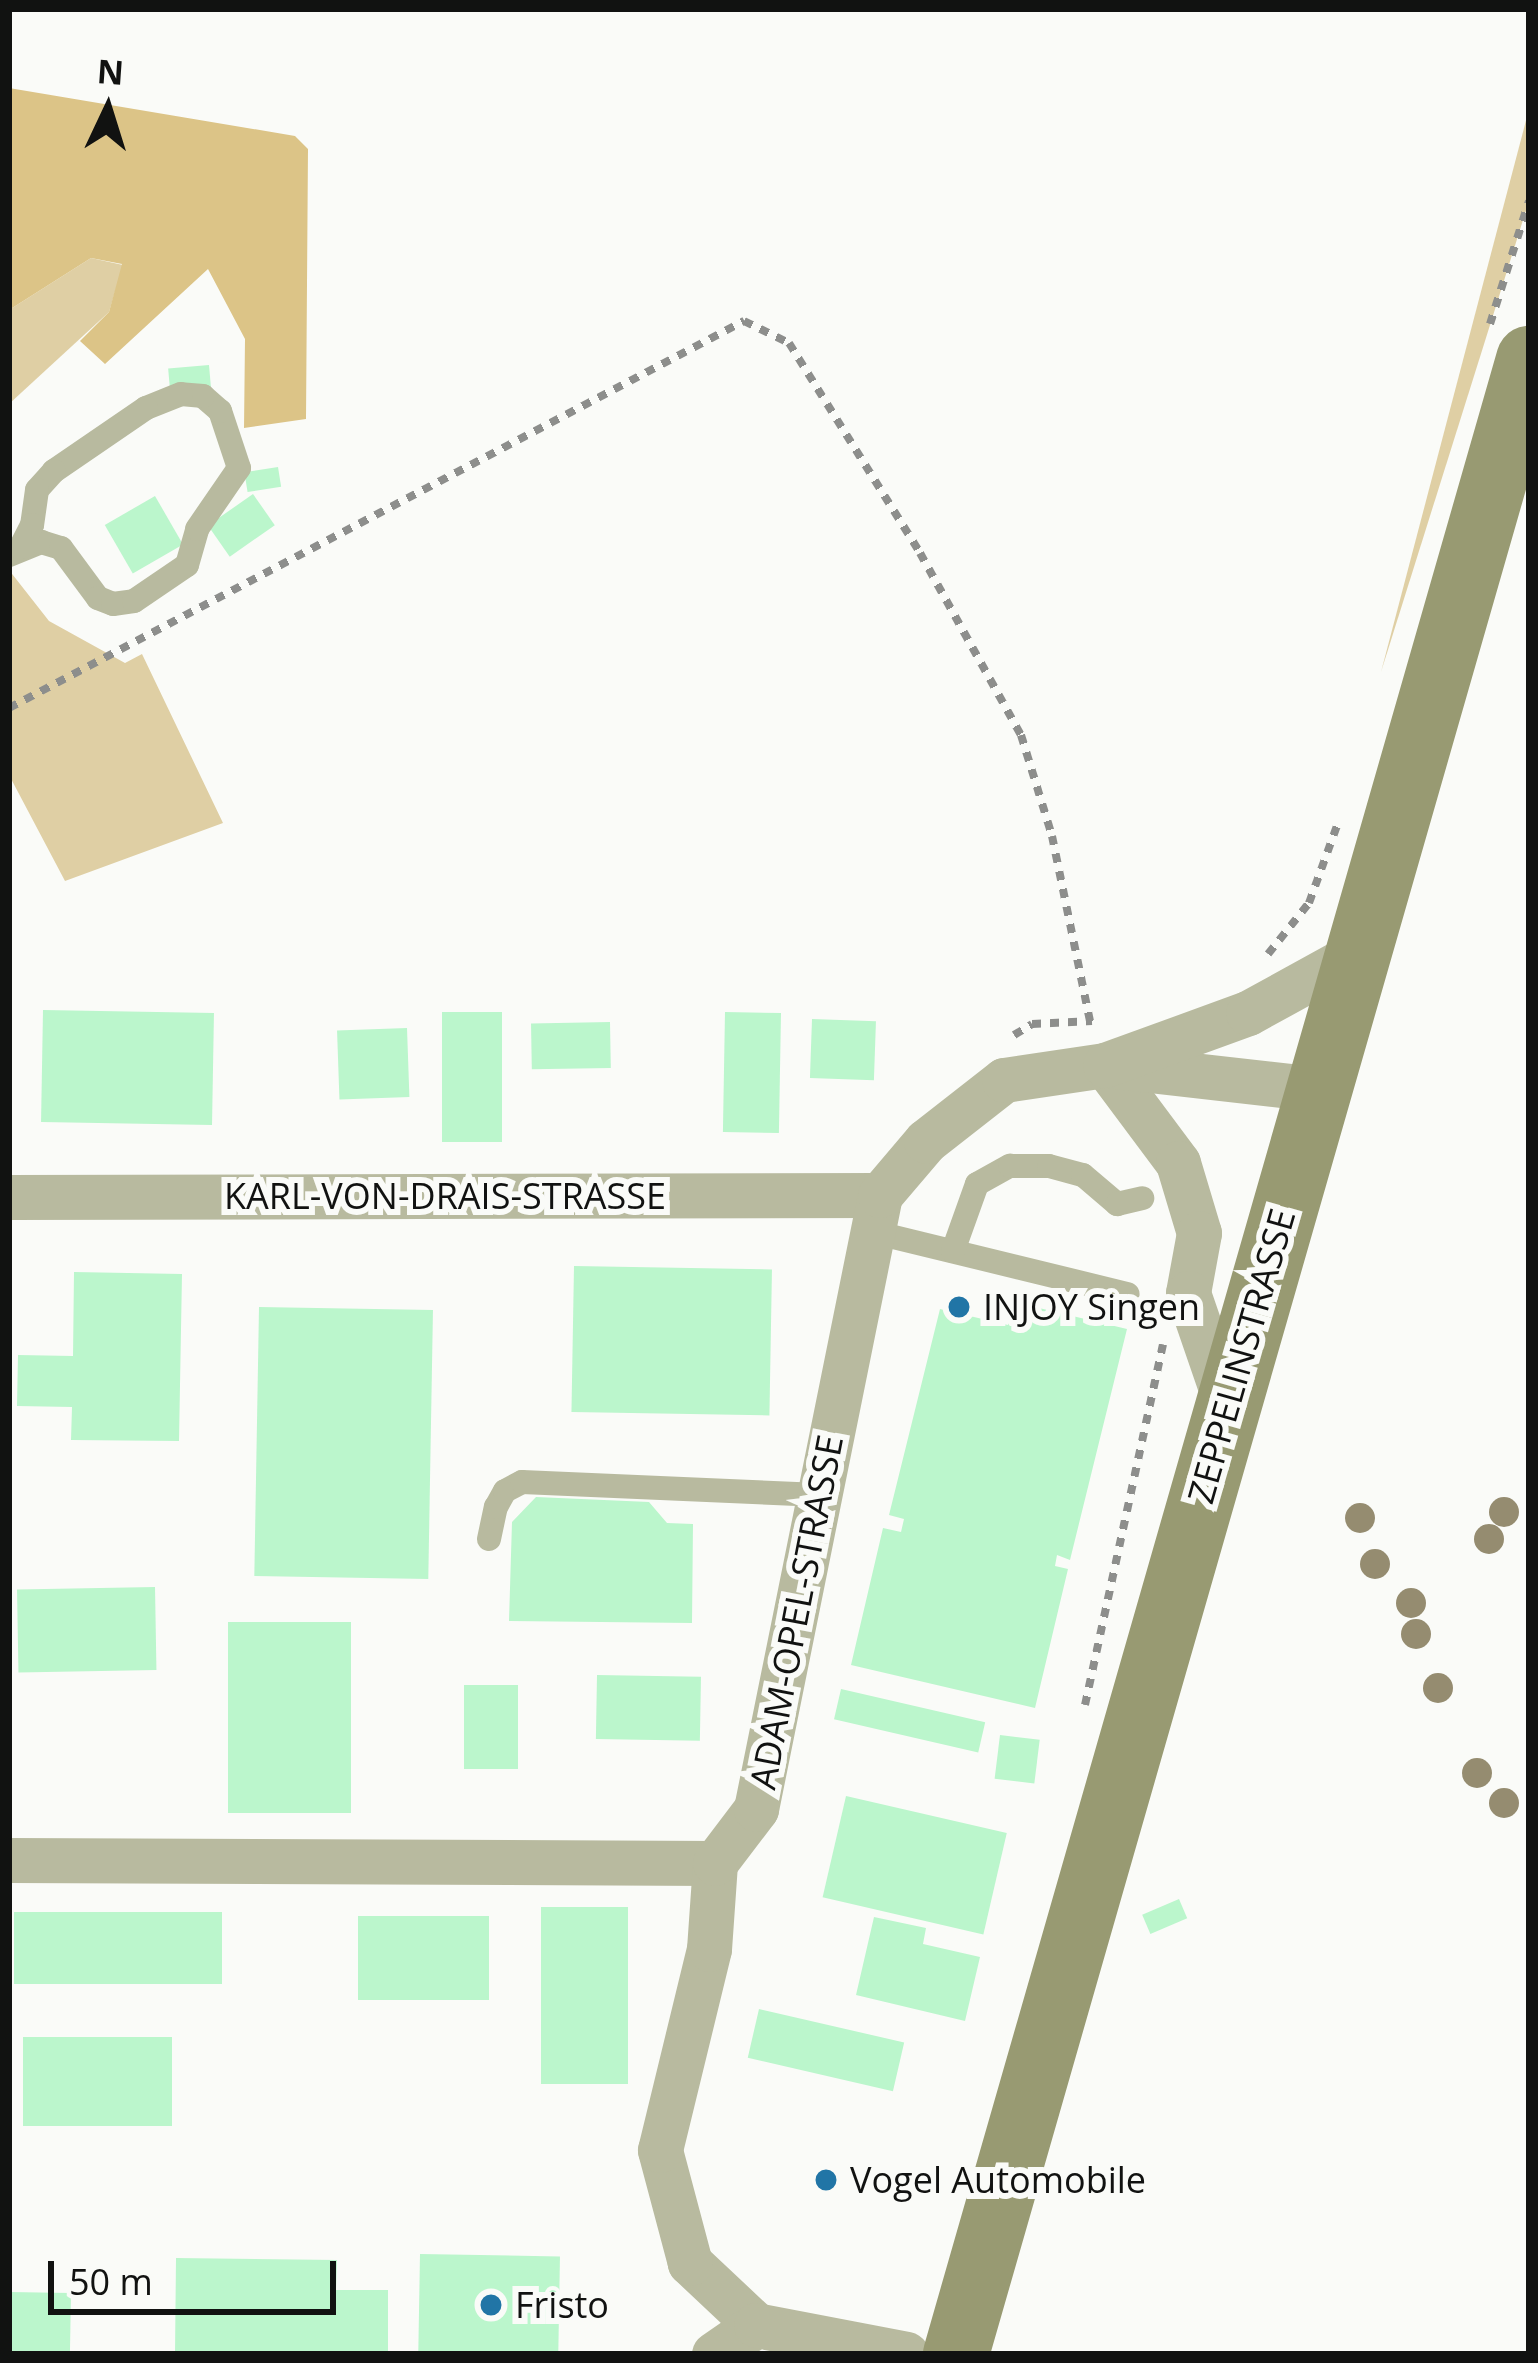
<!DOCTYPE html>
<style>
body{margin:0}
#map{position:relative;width:1538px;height:2363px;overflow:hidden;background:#fafbf8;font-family:"Open Sans",sans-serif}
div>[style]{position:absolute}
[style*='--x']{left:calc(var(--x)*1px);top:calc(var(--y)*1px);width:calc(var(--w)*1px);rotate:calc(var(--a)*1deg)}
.green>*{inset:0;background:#dfcfa4}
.forest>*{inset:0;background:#dcc487}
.building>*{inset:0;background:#bbf6cc;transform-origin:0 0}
.path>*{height:8px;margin-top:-4px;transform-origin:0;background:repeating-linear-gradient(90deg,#8d8e8c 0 9px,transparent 0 18px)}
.lane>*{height:24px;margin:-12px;padding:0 12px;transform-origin:12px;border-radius:12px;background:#b8ba9f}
.street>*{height:45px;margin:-22.5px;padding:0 22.5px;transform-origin:22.5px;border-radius:22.5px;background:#b8ba9f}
.secondary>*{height:66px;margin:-33px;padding:0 33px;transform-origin:33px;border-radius:33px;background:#989a72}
.trees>*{width:30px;height:30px;margin:-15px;border-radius:50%;background:#958c70}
.dots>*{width:33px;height:33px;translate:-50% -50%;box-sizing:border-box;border:6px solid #fafbf8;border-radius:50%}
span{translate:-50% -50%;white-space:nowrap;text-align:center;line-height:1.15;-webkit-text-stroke:12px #fafbf8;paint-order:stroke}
.street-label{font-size:36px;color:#111211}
.poi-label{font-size:36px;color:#111211}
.left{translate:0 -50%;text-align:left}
.frame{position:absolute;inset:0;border:12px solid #111211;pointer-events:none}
.north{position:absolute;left:48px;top:48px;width:120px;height:120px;-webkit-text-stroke:9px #fafbf8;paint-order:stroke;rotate:4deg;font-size:33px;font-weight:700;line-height:48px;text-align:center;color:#111211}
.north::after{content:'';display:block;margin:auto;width:42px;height:54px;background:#111211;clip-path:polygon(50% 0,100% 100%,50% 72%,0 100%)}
.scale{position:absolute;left:48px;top:2261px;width:288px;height:54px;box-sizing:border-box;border:6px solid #111211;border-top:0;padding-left:15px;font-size:36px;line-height:42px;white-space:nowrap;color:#111211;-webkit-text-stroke:9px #fafbf8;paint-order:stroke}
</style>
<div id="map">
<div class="green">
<div style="clip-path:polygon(1529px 109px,1529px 201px,1381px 672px)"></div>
<div style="clip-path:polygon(91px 258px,123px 265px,109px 312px,9px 404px,9px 310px)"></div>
<div style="clip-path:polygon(9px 570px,49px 621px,125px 663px,142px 654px,223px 823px,65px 881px,9px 775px)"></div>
</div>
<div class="forest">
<div style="clip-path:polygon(9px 88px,295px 136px,308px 149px,306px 419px,244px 428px,245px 339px,208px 269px,105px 364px,80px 341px,109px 312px,122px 264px,91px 258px,9px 310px)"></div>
</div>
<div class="building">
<div style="left:209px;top:365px;width:22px;height:41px;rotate:85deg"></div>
<div style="left:278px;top:467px;width:20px;height:34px;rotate:81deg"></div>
<div style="left:253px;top:494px;width:38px;height:55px;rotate:55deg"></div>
<div style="left:155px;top:496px;width:56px;height:58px;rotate:60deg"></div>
<div style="left:43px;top:1010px;width:171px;height:112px;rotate:1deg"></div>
<div style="left:442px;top:1012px;width:60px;height:130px"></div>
<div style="left:725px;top:1012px;width:56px;height:120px;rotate:1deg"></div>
<div style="left:812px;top:1019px;width:64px;height:59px;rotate:2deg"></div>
<div style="left:610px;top:1022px;width:46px;height:79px;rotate:89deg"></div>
<div style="left:407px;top:1028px;width:69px;height:70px;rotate:88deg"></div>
<div style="left:574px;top:1266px;width:198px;height:146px;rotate:1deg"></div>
<div style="clip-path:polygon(74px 1272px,182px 1274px,179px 1441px,71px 1440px,72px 1407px,17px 1406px,18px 1355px,73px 1356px)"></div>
<div style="clip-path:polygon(1014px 1302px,1127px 1329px,1070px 1560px,1057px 1555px,1055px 1566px,1068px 1569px,1035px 1708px,851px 1665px,883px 1528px,901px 1532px,904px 1519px,889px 1515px,940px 1309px,1008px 1325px)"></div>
<div style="left:259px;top:1307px;width:174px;height:269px;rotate:1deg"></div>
<div style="clip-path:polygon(536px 1497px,649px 1502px,667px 1523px,693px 1524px,692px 1623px,509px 1621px,512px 1522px)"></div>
<div style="left:155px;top:1587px;width:83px;height:138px;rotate:89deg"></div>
<div style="left:228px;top:1622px;width:123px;height:191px"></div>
<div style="left:597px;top:1675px;width:104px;height:64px;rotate:1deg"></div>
<div style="left:464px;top:1685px;width:54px;height:84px"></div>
<div style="left:841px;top:1689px;width:148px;height:31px;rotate:13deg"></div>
<div style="left:1000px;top:1735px;width:40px;height:44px;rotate:7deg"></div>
<div style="left:846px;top:1796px;width:165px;height:104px;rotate:13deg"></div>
<div style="left:1179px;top:1899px;width:21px;height:40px;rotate:67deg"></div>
<div style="left:541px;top:1907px;width:87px;height:177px"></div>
<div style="left:14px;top:1912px;width:208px;height:72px"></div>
<div style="left:358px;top:1916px;width:131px;height:84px"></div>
<div style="clip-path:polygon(874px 1917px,926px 1928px,923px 1944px,980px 1957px,965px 2021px,856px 1995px)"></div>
<div style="left:759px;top:2009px;width:149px;height:50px;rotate:13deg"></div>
<div style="left:23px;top:2037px;width:149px;height:89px"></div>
<div style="left:420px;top:2254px;width:140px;height:100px;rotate:1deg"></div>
<div style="clip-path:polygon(176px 2258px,337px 2260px,336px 2290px,388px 2290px,388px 2354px,175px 2354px)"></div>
<div style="left:9px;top:2292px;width:62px;height:62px;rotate:1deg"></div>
</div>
<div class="path">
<div style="--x:1490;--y:324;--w:129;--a:-72.4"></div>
<div style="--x:9;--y:708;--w:831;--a:-27.77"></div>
<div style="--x:744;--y:321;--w:50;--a:26.1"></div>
<div style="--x:789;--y:343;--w:248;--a:58"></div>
<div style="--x:920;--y:553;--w:208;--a:61"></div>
<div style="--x:1021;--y:735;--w:106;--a:72.9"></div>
<div style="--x:1052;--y:836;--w:194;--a:78.4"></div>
<div style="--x:1268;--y:954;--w:65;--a:-51.2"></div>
<div style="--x:1309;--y:903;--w:88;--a:-70.1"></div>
<div style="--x:1014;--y:1035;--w:21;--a:-31"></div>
<div style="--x:1032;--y:1024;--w:60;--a:-2.9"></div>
<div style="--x:1085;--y:1705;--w:369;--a:-77.8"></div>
</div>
<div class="lane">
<div style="--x:9;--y:555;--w:35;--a:-22"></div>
<div style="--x:41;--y:542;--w:21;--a:17"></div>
<div style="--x:61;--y:548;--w:62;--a:53.5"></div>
<div style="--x:98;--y:598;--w:16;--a:22"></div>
<div style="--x:113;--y:604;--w:21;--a:-8"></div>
<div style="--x:134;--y:601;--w:64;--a:-34.2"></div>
<div style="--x:187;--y:565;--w:37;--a:-74"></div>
<div style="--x:197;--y:529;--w:74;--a:-55.5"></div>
<div style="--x:239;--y:468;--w:60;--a:-108.4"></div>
<div style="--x:220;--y:411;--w:23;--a:-139"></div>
<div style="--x:203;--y:396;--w:22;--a:-175"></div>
<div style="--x:181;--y:394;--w:38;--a:158"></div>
<div style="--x:146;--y:408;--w:112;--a:145.6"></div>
<div style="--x:54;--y:471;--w:25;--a:132"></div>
<div style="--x:37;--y:490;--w:35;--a:98"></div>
<div style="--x:32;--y:525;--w:25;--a:117"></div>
<div style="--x:873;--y:1232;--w:262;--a:13.7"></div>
<div style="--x:953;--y:1251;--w:71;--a:-70.3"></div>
<div style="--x:977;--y:1184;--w:38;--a:-29"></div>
<div style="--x:1010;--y:1166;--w:39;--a:0"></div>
<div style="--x:1049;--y:1166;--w:35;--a:15"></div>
<div style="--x:1083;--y:1175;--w:45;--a:40.5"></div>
<div style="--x:1117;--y:1204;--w:26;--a:-13"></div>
<div style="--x:489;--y:1539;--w:33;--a:-78"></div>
<div style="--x:496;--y:1507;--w:18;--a:-61"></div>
<div style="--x:505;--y:1491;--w:19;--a:-28"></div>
<div style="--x:522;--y:1482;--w:298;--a:2.5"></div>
</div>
<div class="street">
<div style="--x:1105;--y:1065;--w:122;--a:53.3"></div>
<div style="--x:1178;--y:1163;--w:73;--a:73.3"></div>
<div style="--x:1199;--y:1233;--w:61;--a:100.4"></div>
<div style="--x:1188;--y:1293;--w:120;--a:71"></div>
<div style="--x:1114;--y:1066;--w:203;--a:6.5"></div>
<div style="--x:9;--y:1197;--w:871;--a:-0.13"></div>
<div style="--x:9;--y:1860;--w:706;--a:0.24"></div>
<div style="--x:756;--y:2325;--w:91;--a:-136.8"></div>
<div style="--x:690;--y:2263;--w:117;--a:-104.9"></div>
<div style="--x:660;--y:2150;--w:207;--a:-76.3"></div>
<div style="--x:709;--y:1949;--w:86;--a:-86"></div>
<div style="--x:715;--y:1863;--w:68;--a:-52.8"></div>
<div style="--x:756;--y:1809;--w:626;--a:-78.58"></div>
<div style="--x:880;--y:1195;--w:71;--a:-49.6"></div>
<div style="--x:926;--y:1141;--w:99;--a:-38"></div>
<div style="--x:1004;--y:1080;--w:102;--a:-8.4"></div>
<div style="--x:1105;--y:1065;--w:152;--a:-20"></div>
<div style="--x:1248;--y:1013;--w:124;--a:-28.8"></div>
<div style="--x:714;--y:2354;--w:51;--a:-34.6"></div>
<div style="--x:756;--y:2325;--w:153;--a:10.9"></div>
</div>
<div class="secondary">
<div style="--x:956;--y:2354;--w:2076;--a:-73.97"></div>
</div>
<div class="trees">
<div style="left:1504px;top:1512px"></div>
<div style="left:1360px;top:1518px"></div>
<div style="left:1489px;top:1539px"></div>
<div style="left:1375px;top:1564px"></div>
<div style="left:1411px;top:1603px"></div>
<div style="left:1416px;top:1634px"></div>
<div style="left:1438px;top:1688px"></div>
<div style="left:1477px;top:1773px"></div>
<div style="left:1504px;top:1803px"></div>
</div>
<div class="dots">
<div style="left:959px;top:1307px;background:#2175a6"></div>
<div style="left:826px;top:2180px;background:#2175a6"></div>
<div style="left:491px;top:2305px;background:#2175a6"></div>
</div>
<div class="street-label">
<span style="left:445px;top:1196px">KARL-VON-DRAIS-STRASSE</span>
<span style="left:1241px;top:1356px;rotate:-74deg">ZEPPELINSTRASSE</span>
<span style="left:796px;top:1612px;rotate:-79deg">ADAM-OPEL-STRASSE</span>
</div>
<div class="poi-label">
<span class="left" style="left:983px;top:1307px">INJOY Singen</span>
<span class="left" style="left:850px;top:2180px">Vogel Automobile</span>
<span class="left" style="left:515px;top:2305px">Fristo</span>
</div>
<div class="frame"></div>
<div class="north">N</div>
<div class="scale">50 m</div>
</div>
